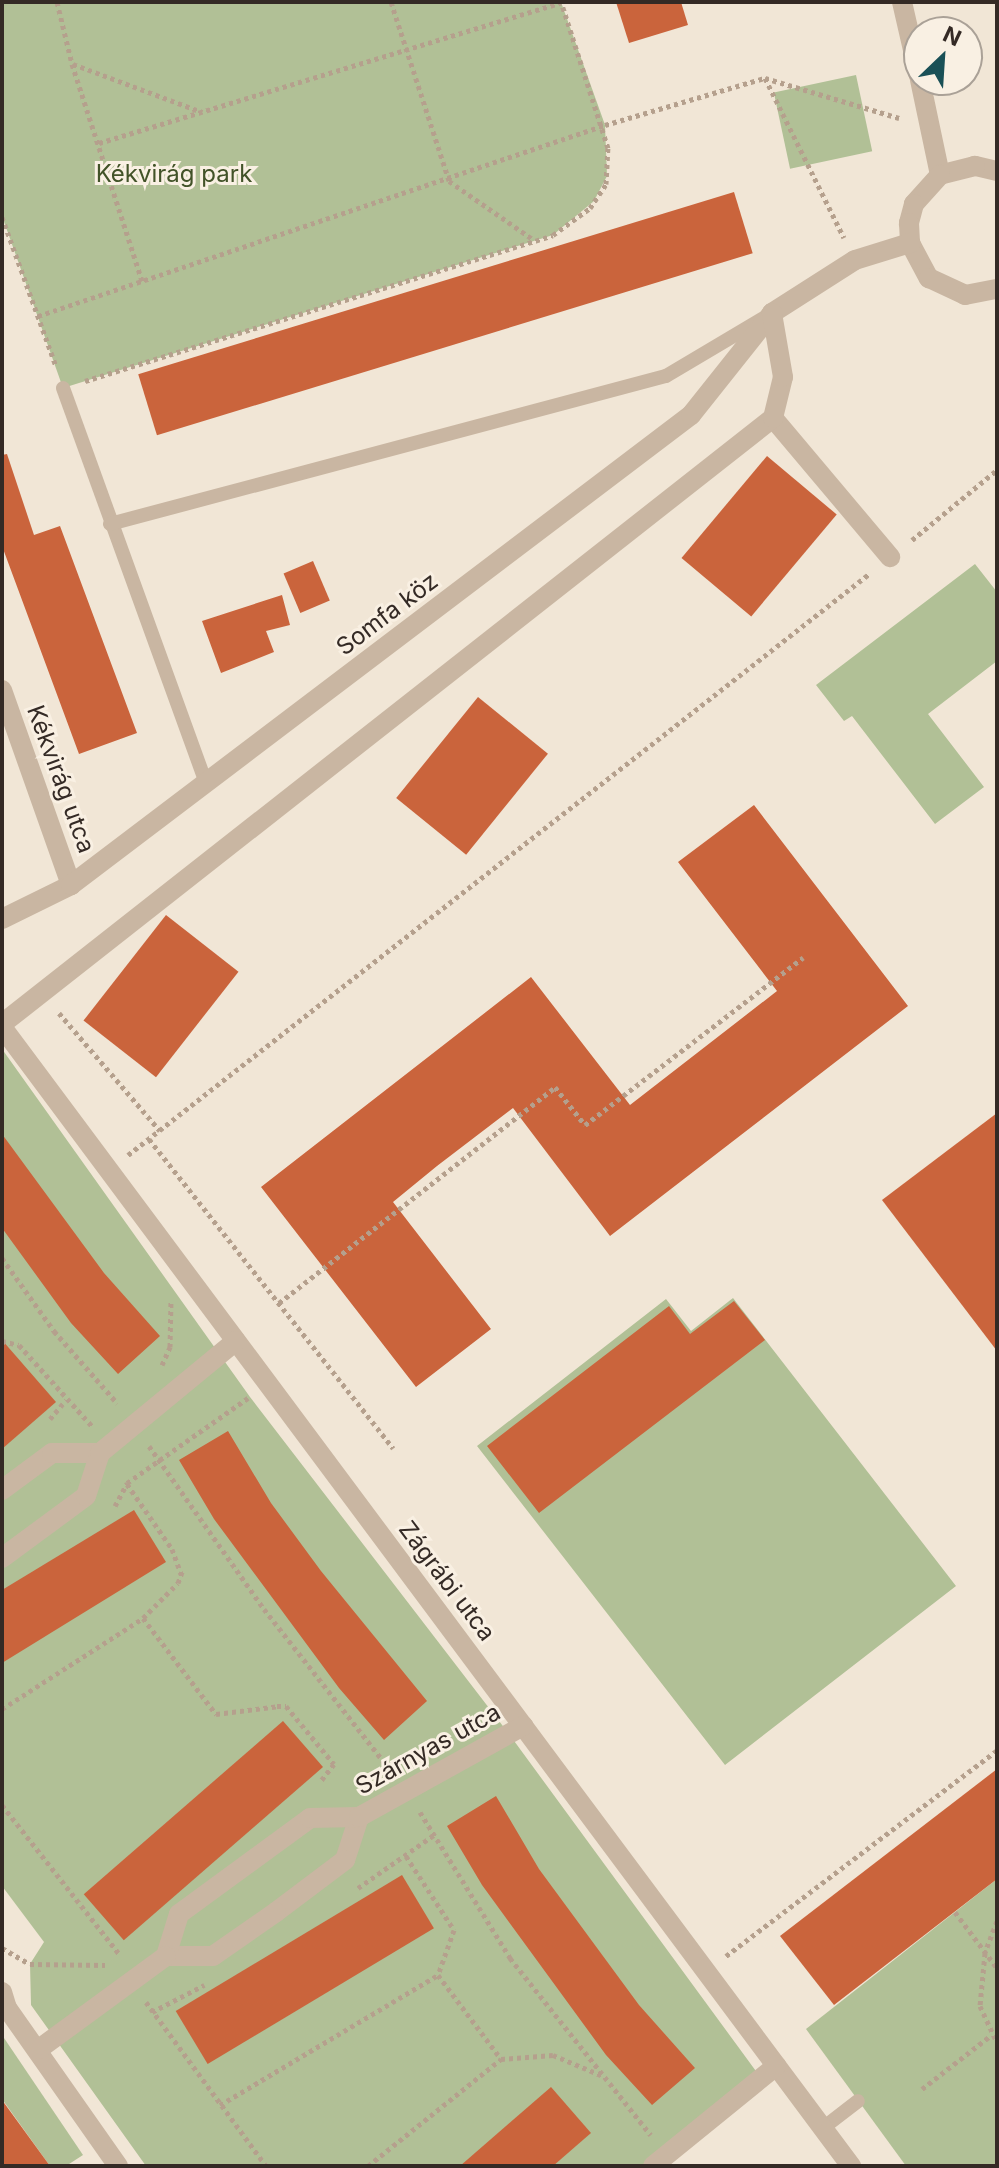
<!DOCTYPE html>
<meta charset="utf-8">
<style>
body{margin:0}
#map{position:relative;width:999px;height:2168px;overflow:hidden;background:#f1e6d6;font-family:Inter,sans-serif}
div>[style]{position:absolute}
[style*='--x']{left:calc(var(--x)*1px);top:calc(var(--y)*1px);width:calc(var(--w)*1px);rotate:calc(var(--a)*1deg)}
.green>*{inset:0;background:#b1c096;transform-origin:0 0}
.building>*{inset:0;background:#ca643c;transform-origin:0 0}
.path>*{height:5px;margin-top:-2.5px;transform-origin:0;background:repeating-linear-gradient(90deg,#b5a08d 0 4px,transparent 0 8px)}
.lane>*{height:14px;margin:-7px;padding:0 7px;transform-origin:7px;border-radius:7px;background:#c9b6a2}
.street>*{height:20px;margin:-10px;padding:0 10px;transform-origin:10px;border-radius:10px;background:#c9b6a2}
span{translate:-50% -50%;white-space:nowrap;text-align:center;line-height:1.15;-webkit-text-stroke:6px #f9f0e3;paint-order:stroke}
.park-label{font-size:24px;color:#425328}
.street-label{font-size:24px;color:#342a25}
.frame{position:absolute;inset:0;border:4px solid #342a25;pointer-events:none}
.north{position:absolute;left:903px;top:16px;width:80px;height:80px;box-sizing:border-box;background:#f9f0e3;border:2px solid #aaa197;border-radius:50%;rotate:25deg;font-size:22px;font-weight:700;line-height:32px;text-align:center;color:#342a25}
.north::after{content:'';display:block;margin:auto;width:28px;height:36px;background:#1a5056;clip-path:polygon(50% 0,100% 100%,50% 72%,0 100%)}
</style>
<div id="map">
<div class="green">
<div style="clip-path:polygon(2px 2px,561px 2px,605px 125px,607px 176px,594px 201px,553px 235px,63px 388px,2px 216px)"></div>
<div style="left:856px;top:75px;width:78px;height:84px;rotate:78deg"></div>
<div style="clip-path:polygon(975px 564px,997px 592px,997px 661px,928px 714px,984px 787px,935px 824px,852px 716px,844px 721px,816px 685px)"></div>
<div style="clip-path:polygon(2px 1049px,250px 1397px,509px 1734px,761px 2078px,653px 2166px,146px 2166px,31px 2005px,30px 1964px,44px 1942px,2px 1886px)"></div>
<div style="clip-path:polygon(733px 1298px,956px 1586px,725px 1765px,477px 1446px,666px 1299px,691px 1331px)"></div>
<div style="clip-path:polygon(997px 1879px,997px 2166px,906px 2166px,806px 2029px)"></div>
<div style="clip-path:polygon(2px 2035px,83px 2155px,66px 2166px,50px 2166px,2px 2099px)"></div>
</div>
<div class="building">
<div style="clip-path:polygon(616px 2px,681px 2px,688px 25px,629px 43px)"></div>
<div style="left:734px;top:192px;width:64px;height:623px;rotate:73deg"></div>
<div style="clip-path:polygon(7px 454px,34px 535px,60px 526px,137px 733px,79px 754px,2px 546px,2px 455px)"></div>
<div style="left:767px;top:456px;width:91px;height:133px;rotate:40deg"></div>
<div style="left:313px;top:561px;width:43px;height:32px;rotate:67deg"></div>
<div style="clip-path:polygon(282px 595px,290px 625px,266px 631px,274px 652px,221px 673px,202px 621px)"></div>
<div style="left:478px;top:697px;width:90px;height:130px;rotate:39deg"></div>
<div style="clip-path:polygon(754px 805px,908px 1006px,610px 1236px,513px 1108px,437px 1166px,393px 1202px,491px 1329px,416px 1387px,261px 1187px,531px 977px,630px 1105px,777px 991px,678px 862px)"></div>
<div style="left:166px;top:915px;width:92px;height:134px;rotate:38deg"></div>
<div style="clip-path:polygon(997px 1113px,997px 1351px,882px 1200px)"></div>
<div style="clip-path:polygon(2px 1134px,104px 1273px,160px 1336px,118px 1374px,71px 1323px,2px 1228px)"></div>
<div style="clip-path:polygon(734px 1301px,765px 1340px,539px 1513px,487px 1446px,669px 1306px,690px 1334px)"></div>
<div style="clip-path:polygon(2px 1340px,56px 1402px,2px 1449px)"></div>
<div style="clip-path:polygon(228px 1431px,271px 1503px,321px 1571px,427px 1701px,384px 1740px,339px 1688px,214px 1519px,179px 1460px)"></div>
<div style="clip-path:polygon(134px 1510px,166px 1562px,2px 1663px,2px 1590px)"></div>
<div style="left:283px;top:1721px;width:61px;height:264px;rotate:49deg"></div>
<div style="clip-path:polygon(997px 1769px,997px 1879px,834px 2005px,780px 1936px)"></div>
<div style="clip-path:polygon(496px 1796px,539px 1869px,639px 2005px,695px 2068px,652px 2105px,606px 2055px,482px 1885px,447px 1826px)"></div>
<div style="left:402px;top:1875px;width:62px;height:264px;rotate:59deg"></div>
<div style="clip-path:polygon(551px 2087px,591px 2133px,553px 2166px,460px 2166px)"></div>
<div style="clip-path:polygon(2px 2100px,50px 2166px,2px 2166px)"></div>
</div>
<div class="path">
<div style="--x:57;--y:2;--w:64;--a:76.4"></div>
<div style="--x:72;--y:64;--w:228;--a:72.1"></div>
<div style="--x:391;--y:2;--w:188;--a:72"></div>
<div style="--x:449;--y:181;--w:103;--a:34.8"></div>
<div style="--x:73;--y:64;--w:138;--a:20.4"></div>
<div style="--x:765;--y:78;--w:178;--a:63.7"></div>
<div style="--x:99;--y:143;--w:483;--a:-16.9"></div>
<div style="--x:2;--y:217;--w:158;--a:70.1"></div>
<div style="--x:38;--y:316;--w:598;--a:-18.62"></div>
<div style="--x:605;--y:125;--w:167;--a:-16.4"></div>
<div style="--x:765;--y:78;--w:140;--a:16.6"></div>
<div style="--x:85;--y:381;--w:490;--a:-17.3"></div>
<div style="--x:553;--y:235;--w:46;--a:-36.1"></div>
<div style="--x:590;--y:208;--w:29;--a:-56"></div>
<div style="--x:606;--y:184;--w:36;--a:-87"></div>
<div style="--x:608;--y:148;--w:153;--a:-107.8"></div>
<div style="--x:912;--y:540;--w:110;--a:-39.5"></div>
<div style="--x:59;--y:1013;--w:155;--a:49.4"></div>
<div style="--x:149;--y:1139;--w:394;--a:51.7"></div>
<div style="--x:128;--y:1155;--w:942;--a:-38.1"></div>
<div style="--x:2;--y:1258;--w:90;--a:54.5"></div>
<div style="--x:54;--y:1331;--w:96;--a:48.8"></div>
<div style="--x:279;--y:1303;--w:350;--a:-38"></div>
<div style="--x:555;--y:1087;--w:48;--a:51.7"></div>
<div style="--x:585;--y:1125;--w:275;--a:-37.5"></div>
<div style="--x:2;--y:1341;--w:17;--a:13"></div>
<div style="--x:19;--y:1345;--w:109;--a:48"></div>
<div style="--x:162;--y:1365;--w:20;--a:-66"></div>
<div style="--x:170;--y:1347;--w:47;--a:-88.8"></div>
<div style="--x:50;--y:1419;--w:25;--a:-50"></div>
<div style="--x:149;--y:1446;--w:199;--a:54.8"></div>
<div style="--x:264;--y:1609;--w:206;--a:51.9"></div>
<div style="--x:127;--y:1484;--w:79;--a:55.3"></div>
<div style="--x:172;--y:1549;--w:27;--a:70"></div>
<div style="--x:115;--y:1506;--w:26;--a:-62"></div>
<div style="--x:127;--y:1483;--w:148;--a:-35.1"></div>
<div style="--x:143;--y:1618;--w:121;--a:52.8"></div>
<div style="--x:216;--y:1714;--w:64;--a:-7.1"></div>
<div style="--x:277;--y:1706;--w:9;--a:0"></div>
<div style="--x:286;--y:1706;--w:75;--a:50.4"></div>
<div style="--x:334;--y:1764;--w:23;--a:128"></div>
<div style="--x:2;--y:1709;--w:168;--a:-32.8"></div>
<div style="--x:143;--y:1618;--w:49;--a:-45"></div>
<div style="--x:178;--y:1583;--w:12;--a:-70"></div>
<div style="--x:2;--y:1805;--w:191;--a:51.8"></div>
<div style="--x:420;--y:1812;--w:172;--a:58.3"></div>
<div style="--x:510;--y:1958;--w:226;--a:51.5"></div>
<div style="--x:406;--y:1856;--w:88;--a:57"></div>
<div style="--x:454;--y:1930;--w:48;--a:109.6"></div>
<div style="--x:438;--y:1975;--w:105;--a:53.1"></div>
<div style="--x:501;--y:2059;--w:52;--a:-4.4"></div>
<div style="--x:553;--y:2055;--w:54;--a:22.8"></div>
<div style="--x:358;--y:1888;--w:93;--a:-34.9"></div>
<div style="--x:955;--y:1912;--w:70;--a:53.1"></div>
<div style="--x:997;--y:1921;--w:34;--a:111"></div>
<div style="--x:985;--y:1953;--w:53;--a:95.4"></div>
<div style="--x:980;--y:2006;--w:40;--a:65"></div>
<div style="--x:2;--y:1948;--w:32;--a:30"></div>
<div style="--x:30;--y:1964;--w:75;--a:0.8"></div>
<div style="--x:726;--y:1956;--w:340;--a:-37.2"></div>
<div style="--x:146;--y:2002;--w:203;--a:53.8"></div>
<div style="--x:152;--y:2012;--w:59;--a:-27.4"></div>
<div style="--x:922;--y:2089;--w:86;--a:-37.9"></div>
<div style="--x:220;--y:2105;--w:254;--a:-30.8"></div>
<div style="--x:368;--y:2166;--w:171;--a:-38.8"></div>
</div>
<div class="lane">
<div style="--x:63;--y:388;--w:421;--a:70.1"></div>
<div style="--x:110;--y:524;--w:575;--a:-14.91"></div>
<div style="--x:666;--y:376;--w:112;--a:-30.7"></div>
<div style="--x:823;--y:2128;--w:44;--a:-37.6"></div>
</div>
<div class="street">
<div style="--x:902;--y:2;--w:76;--a:77.1"></div>
<div style="--x:920;--y:80;--w:97;--a:78.1"></div>
<div style="--x:997;--y:171;--w:23;--a:-167"></div>
<div style="--x:975;--y:166;--w:36;--a:166"></div>
<div style="--x:940;--y:175;--w:39;--a:132"></div>
<div style="--x:914;--y:204;--w:20;--a:105"></div>
<div style="--x:909;--y:223;--w:20;--a:87"></div>
<div style="--x:910;--y:243;--w:40;--a:62"></div>
<div style="--x:929;--y:278;--w:40;--a:25"></div>
<div style="--x:965;--y:295;--w:33;--a:-11"></div>
<div style="--x:773;--y:418;--w:182;--a:49.9"></div>
<div style="--x:2;--y:690;--w:207;--a:70.5"></div>
<div style="--x:2;--y:919;--w:77;--a:-26.2"></div>
<div style="--x:71;--y:885;--w:778;--a:-37.16"></div>
<div style="--x:691;--y:415;--w:130;--a:-51.5"></div>
<div style="--x:772;--y:313;--w:98;--a:-32.6"></div>
<div style="--x:855;--y:260;--w:58;--a:-17.2"></div>
<div style="--x:2;--y:1024;--w:981;--a:-38.17"></div>
<div style="--x:773;--y:418;--w:42;--a:-76.3"></div>
<div style="--x:783;--y:377;--w:65;--a:-99.8"></div>
<div style="--x:2;--y:1027;--w:1421;--a:53.3"></div>
<div style="--x:2;--y:1490;--w:62;--a:-36.5"></div>
<div style="--x:52;--y:1453;--w:48;--a:0"></div>
<div style="--x:2;--y:1558;--w:104;--a:-36.4"></div>
<div style="--x:86;--y:1496;--w:45;--a:-72"></div>
<div style="--x:100;--y:1453;--w:176;--a:-39.5"></div>
<div style="--x:359;--y:1817;--w:45;--a:108"></div>
<div style="--x:345;--y:1860;--w:86;--a:143"></div>
<div style="--x:276;--y:1912;--w:77;--a:145.1"></div>
<div style="--x:213;--y:1956;--w:47;--a:180"></div>
<div style="--x:166;--y:1956;--w:44;--a:-72.8"></div>
<div style="--x:179;--y:1914;--w:162;--a:-36.2"></div>
<div style="--x:310;--y:1818;--w:49;--a:-1.2"></div>
<div style="--x:359;--y:1817;--w:188;--a:-29"></div>
<div style="--x:2;--y:1992;--w:17;--a:73"></div>
<div style="--x:7;--y:2008;--w:193;--a:54.9"></div>
<div style="--x:39;--y:2049;--w:157;--a:-36.2"></div>
<div style="--x:653;--y:2166;--w:159;--a:-39.1"></div>
</div>
<div class="park-label">
<span style="left:174px;top:174px">Kékvirág park</span>
</div>
<div class="street-label">
<span style="left:387px;top:614px;rotate:-37deg">Somfa köz</span>
<span style="left:61px;top:779px;rotate:70deg">Kékvirág utca</span>
<span style="left:447px;top:1581px;rotate:53deg">Zágrábi utca</span>
<span style="left:428px;top:1749px;rotate:-29deg">Szárnyas utca</span>
</div>
<div class="frame"></div>
<div class="north">N</div>
</div>
